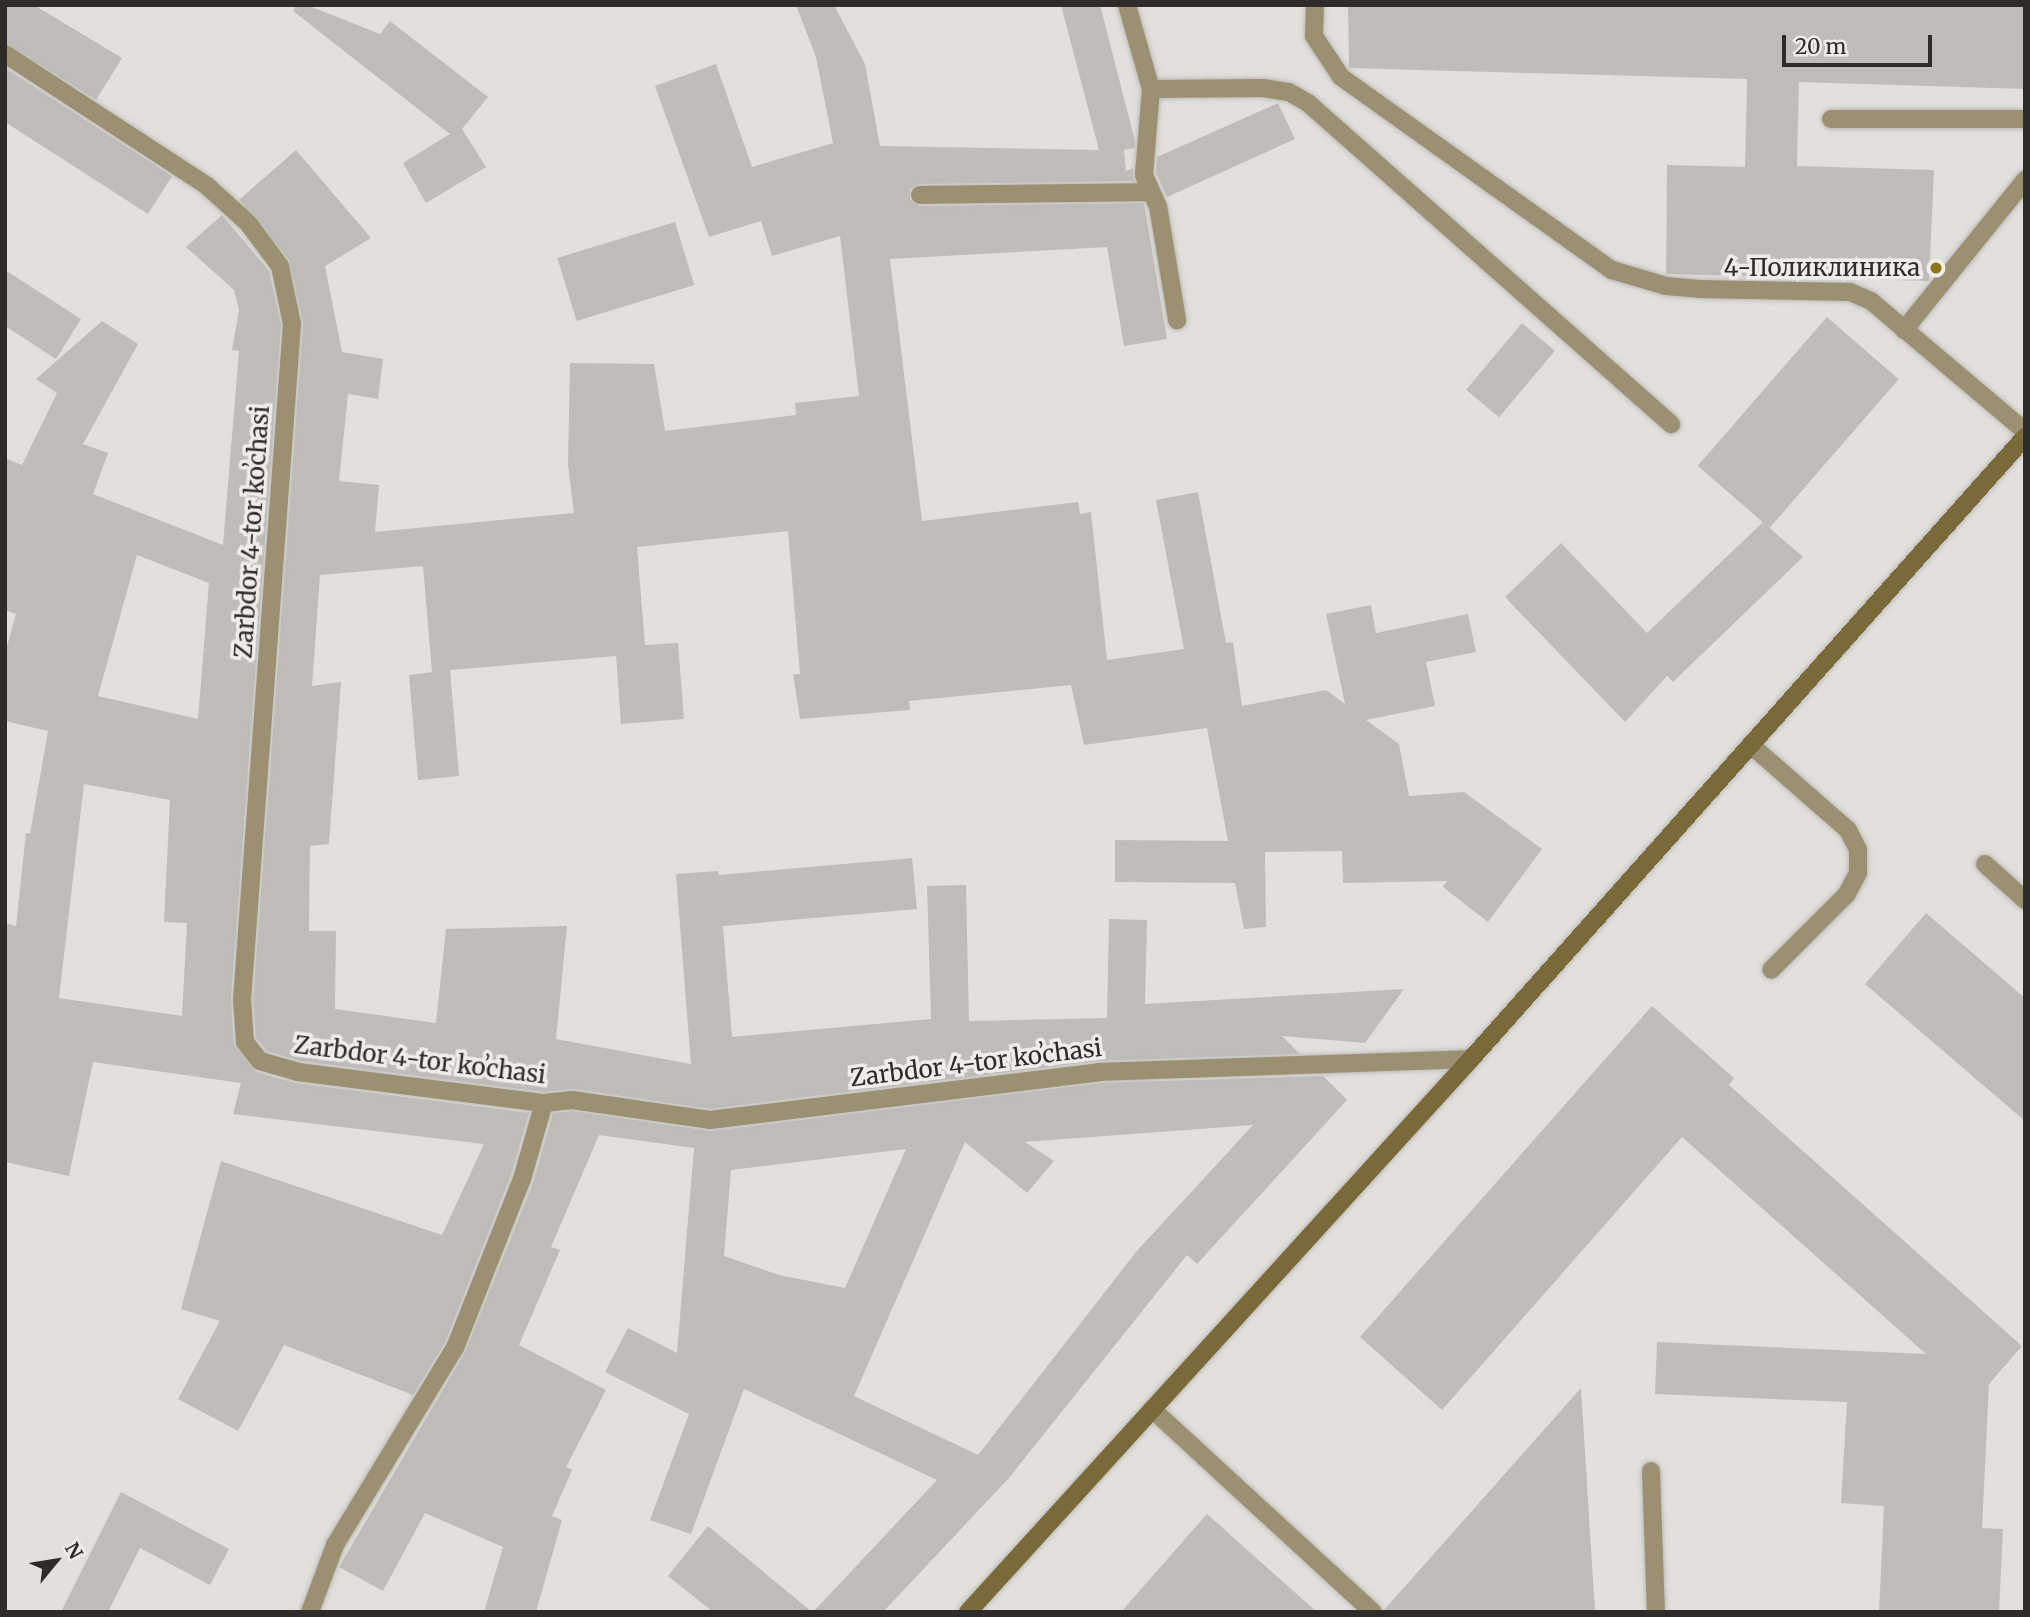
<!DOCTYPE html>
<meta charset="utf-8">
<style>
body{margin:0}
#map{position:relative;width:2030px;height:1617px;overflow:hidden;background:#e1e0dd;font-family:Merriweather,serif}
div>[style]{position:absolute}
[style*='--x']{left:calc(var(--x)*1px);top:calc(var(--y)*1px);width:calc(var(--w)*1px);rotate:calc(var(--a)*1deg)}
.building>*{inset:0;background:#bebdba;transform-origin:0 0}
.roads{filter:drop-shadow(0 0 2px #bdbcb9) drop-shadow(0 0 2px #bdbcb9)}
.service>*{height:18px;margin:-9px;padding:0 9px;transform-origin:9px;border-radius:9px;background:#9b9071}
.minor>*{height:18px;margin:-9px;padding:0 9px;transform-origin:9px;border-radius:9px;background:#9b9071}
.secondary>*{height:18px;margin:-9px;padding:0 9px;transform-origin:9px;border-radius:9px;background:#7a6939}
.dots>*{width:19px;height:19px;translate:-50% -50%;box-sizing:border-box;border:4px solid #efedea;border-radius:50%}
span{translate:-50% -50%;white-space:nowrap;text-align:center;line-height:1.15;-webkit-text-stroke:7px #efedea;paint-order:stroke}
.poi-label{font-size:24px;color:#2d2c2b}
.right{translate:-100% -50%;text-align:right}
.street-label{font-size:24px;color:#2d2c2b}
.frame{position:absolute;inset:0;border:7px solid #2d2c2b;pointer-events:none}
.north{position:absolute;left:21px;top:1526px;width:70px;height:70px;-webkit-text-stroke:5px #efedea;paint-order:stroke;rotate:60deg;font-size:19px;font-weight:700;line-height:28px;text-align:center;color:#2d2c2b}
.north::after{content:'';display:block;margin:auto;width:24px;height:32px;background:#2d2c2b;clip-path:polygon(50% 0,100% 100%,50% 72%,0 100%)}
.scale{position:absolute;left:1782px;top:35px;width:150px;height:32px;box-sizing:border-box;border:4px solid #2d2c2b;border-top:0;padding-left:9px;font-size:21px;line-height:24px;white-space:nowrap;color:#2d2c2b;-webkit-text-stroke:5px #efedea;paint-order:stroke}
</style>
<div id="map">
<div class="building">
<div style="clip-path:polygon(5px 5px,34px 5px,122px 58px,96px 100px,5px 43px)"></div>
<div style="clip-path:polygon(296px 5px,307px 5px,380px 34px,390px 21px,488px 97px,462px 129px,486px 167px,426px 203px,403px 163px,450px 134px,293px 11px)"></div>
<div style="clip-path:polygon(796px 5px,834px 5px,865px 64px,880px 146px,1099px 150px,1061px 5px,1100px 5px,1135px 141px,1135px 148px,1124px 150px,1126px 171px,1133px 168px,1134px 181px,920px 184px,910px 189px,910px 200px,920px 206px,1144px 203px,1167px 339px,1124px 346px,1107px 247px,890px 259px,922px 521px,1078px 502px,1080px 514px,1091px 512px,1107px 660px,1184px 649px,1156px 500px,1198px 492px,1226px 643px,1233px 642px,1242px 706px,1326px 690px,1345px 704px,1326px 614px,1371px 605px,1376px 633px,1468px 614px,1476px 652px,1426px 662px,1435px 706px,1366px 720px,1399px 744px,1409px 796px,1464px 792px,1542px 849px,1488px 922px,1443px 887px,1447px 881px,1343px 883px,1342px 851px,1265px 852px,1266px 927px,1244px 929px,1235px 883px,1115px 882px,1115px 840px,1228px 841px,1207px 728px,1084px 745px,1071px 685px,909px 701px,910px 710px,800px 719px,793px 674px,800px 674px,788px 531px,637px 547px,645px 645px,678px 643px,684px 719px,621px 724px,616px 656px,450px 670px,459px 776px,418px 780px,409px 675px,442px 671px,432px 672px,423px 566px,320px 575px,312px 686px,341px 682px,329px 844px,310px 846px,309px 931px,336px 931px,335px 1009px,436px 1023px,446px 929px,567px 926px,556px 1039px,691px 1064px,676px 874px,718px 871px,719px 875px,912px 858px,917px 909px,723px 926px,732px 1037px,931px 1019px,927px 886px,966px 885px,969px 1021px,1107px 1018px,1109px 919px,1147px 920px,1145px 1004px,1404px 989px,1365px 1043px,1282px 1036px,1300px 1054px,1098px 1061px,710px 1109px,574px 1089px,544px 1092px,300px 1061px,267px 1051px,256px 1038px,253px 1000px,303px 324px,289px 260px,239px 200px,296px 150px,371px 238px,325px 266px,342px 352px,383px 359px,378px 399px,348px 394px,339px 481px,379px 485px,375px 532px,574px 513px,568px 465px,570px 363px,654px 364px,665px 431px,796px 415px,795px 403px,859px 396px,840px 236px,772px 256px,761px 221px,709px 237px,655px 86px,716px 64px,752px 167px,833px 143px,816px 57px)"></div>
<div style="clip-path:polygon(1348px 5px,2025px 5px,2025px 89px,1799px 82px,1797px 166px,1934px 170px,1929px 281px,1666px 274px,1667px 165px,1745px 167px,1747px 79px,1349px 68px)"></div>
<div style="clip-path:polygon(5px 68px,172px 176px,148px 214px,5px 122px)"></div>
<div style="clip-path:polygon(1278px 103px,1295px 139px,1167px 197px,1156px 173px,1157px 157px)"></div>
<div style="clip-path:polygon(evenodd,222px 215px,269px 271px,281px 325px,231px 999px,234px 1044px,256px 1072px,295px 1083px,529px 1113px,511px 1175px,445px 1343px,413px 1395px,284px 1345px,238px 1431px,178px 1399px,220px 1321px,181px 1309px,221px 1161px,442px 1235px,484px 1144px,233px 1114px,241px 1083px,93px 1062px,69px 1176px,5px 1162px,5px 923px,16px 926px,26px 833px,30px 834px,48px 731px,5px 721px,5px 653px,16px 614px,5px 610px,5px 458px,22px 465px,57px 393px,36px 379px,102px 321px,138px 344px,83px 444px,108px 453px,93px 494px,223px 545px,239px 351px,232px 350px,239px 310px,234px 290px,186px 247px,222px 215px,137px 555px,209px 583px,198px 719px,98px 696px,137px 555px,222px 215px,84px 784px,170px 800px,164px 922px,187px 923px,182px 1016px,59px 998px,84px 784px)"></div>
<div style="left:675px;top:222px;width:66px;height:123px;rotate:73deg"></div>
<div style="clip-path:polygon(5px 270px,81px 319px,56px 359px,5px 326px)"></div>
<div style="left:1827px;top:317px;width:95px;height:197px;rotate:41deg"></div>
<div style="left:1522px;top:323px;width:43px;height:87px;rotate:40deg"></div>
<div style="clip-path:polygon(1763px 522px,1803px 557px,1673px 682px,1667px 676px,1625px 722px,1505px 597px,1561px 543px,1647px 633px)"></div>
<div style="clip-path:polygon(1926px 913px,2025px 998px,2025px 1121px,1865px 984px)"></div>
<div style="clip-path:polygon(1652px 1006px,1734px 1078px,1729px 1085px,2022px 1346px,1989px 1384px,1982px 1528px,2003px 1529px,1999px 1612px,1879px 1612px,1884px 1506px,1841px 1503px,1847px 1402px,1655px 1394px,1657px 1342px,1926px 1354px,1682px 1137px,1442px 1410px,1360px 1337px)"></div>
<div style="clip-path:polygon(evenodd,1323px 1076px,1347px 1100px,1197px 1264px,1187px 1255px,1008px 1479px,883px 1612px,813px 1612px,937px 1480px,744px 1389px,691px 1534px,650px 1520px,689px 1414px,605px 1372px,628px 1328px,677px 1353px,694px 1148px,599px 1135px,551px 1247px,560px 1250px,519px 1345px,606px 1390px,566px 1467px,572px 1470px,552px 1516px,562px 1520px,536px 1612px,484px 1612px,503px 1547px,425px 1513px,383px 1591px,339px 1567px,465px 1352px,533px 1183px,553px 1113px,572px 1111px,711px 1131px,1100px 1083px,1323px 1076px,1253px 1125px,1136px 1252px,978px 1455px,854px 1396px,965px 1142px,1027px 1193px,1054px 1161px,1025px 1142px,1253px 1125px,1323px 1076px,906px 1149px,845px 1288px,779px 1275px,724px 1256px,731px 1170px,906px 1149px)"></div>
<div style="clip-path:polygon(1581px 1388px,1595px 1612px,1384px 1612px,1384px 1610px)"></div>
<div style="clip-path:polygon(121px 1492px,229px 1549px,210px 1585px,140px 1548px,108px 1612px,61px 1612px)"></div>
<div style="clip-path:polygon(1207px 1514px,1317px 1612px,1121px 1612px)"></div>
<div style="clip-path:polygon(708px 1526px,812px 1612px,713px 1612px,668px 1576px)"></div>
</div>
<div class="roads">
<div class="service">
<div style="--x:1315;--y:5;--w:31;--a:92"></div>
<div style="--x:1314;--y:36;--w:49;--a:56.6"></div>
<div style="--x:1341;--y:77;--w:333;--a:35.5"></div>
<div style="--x:1612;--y:270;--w:56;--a:16.5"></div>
<div style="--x:1666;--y:286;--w:33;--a:5"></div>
<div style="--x:1699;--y:289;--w:151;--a:1.1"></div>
<div style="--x:1850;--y:292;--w:23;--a:23"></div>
<div style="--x:1871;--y:301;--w:202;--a:40.2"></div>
<div style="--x:1151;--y:89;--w:112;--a:-0.5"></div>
<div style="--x:1263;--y:88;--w:26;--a:9"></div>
<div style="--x:1289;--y:92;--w:22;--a:30"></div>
<div style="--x:1308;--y:103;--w:485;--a:41.5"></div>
<div style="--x:1831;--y:119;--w:194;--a:0"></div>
<div style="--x:920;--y:195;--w:230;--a:-0.7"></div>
<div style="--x:1904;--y:330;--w:193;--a:-51.1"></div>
<div style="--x:1752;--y:746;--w:128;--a:41.2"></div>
<div style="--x:1848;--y:830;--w:22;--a:63"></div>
<div style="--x:1858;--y:850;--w:23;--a:90"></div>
<div style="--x:1858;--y:873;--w:24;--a:118"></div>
<div style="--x:1847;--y:894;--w:107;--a:135"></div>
<div style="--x:1985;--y:864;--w:54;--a:42"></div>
<div style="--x:1651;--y:1471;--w:141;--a:88"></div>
<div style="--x:310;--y:1612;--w:72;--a:-69.5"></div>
<div style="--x:335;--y:1545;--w:231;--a:-58.7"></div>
<div style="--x:455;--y:1348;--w:182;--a:-68.4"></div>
<div style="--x:522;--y:1179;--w:79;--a:-73.9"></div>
</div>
<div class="minor">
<div style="--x:1127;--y:5;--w:87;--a:74.1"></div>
<div style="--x:1151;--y:89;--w:86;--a:94.7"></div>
<div style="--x:1144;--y:175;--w:34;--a:66"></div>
<div style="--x:1158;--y:206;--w:116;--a:80.5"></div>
<div style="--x:5;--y:54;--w:240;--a:33.1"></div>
<div style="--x:206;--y:185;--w:57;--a:42.1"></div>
<div style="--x:248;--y:223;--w:54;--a:53.3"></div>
<div style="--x:280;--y:266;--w:59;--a:78.3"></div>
<div style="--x:292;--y:324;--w:678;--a:94.23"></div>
<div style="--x:242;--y:1000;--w:42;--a:85.9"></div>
<div style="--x:245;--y:1042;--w:24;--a:52"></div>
<div style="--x:260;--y:1061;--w:40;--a:16"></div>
<div style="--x:298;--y:1072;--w:248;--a:7.2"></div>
<div style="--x:544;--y:1103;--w:28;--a:-6"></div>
<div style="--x:572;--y:1100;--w:139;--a:8.2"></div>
<div style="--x:710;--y:1120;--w:392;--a:-7"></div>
<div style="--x:1099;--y:1072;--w:372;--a:-2"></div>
<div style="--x:1152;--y:1409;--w:300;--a:42.6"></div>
</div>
<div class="secondary">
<div style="--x:968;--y:1612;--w:748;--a:-47.71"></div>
<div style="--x:1471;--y:1059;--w:833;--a:-48.31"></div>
</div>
</div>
<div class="dots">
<div style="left:1936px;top:268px;background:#8e7418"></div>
</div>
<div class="poi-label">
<span class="right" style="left:1920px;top:268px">4-Поликлиника</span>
</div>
<div class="street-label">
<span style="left:252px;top:532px;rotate:-86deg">Zarbdor 4-tor koʼchasi</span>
<span style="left:420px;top:1060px;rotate:7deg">Zarbdor 4-tor koʼchasi</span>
<span style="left:976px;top:1063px;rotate:-7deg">Zarbdor 4-tor koʼchasi</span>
</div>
<div class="frame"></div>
<div class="north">N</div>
<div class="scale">20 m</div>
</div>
